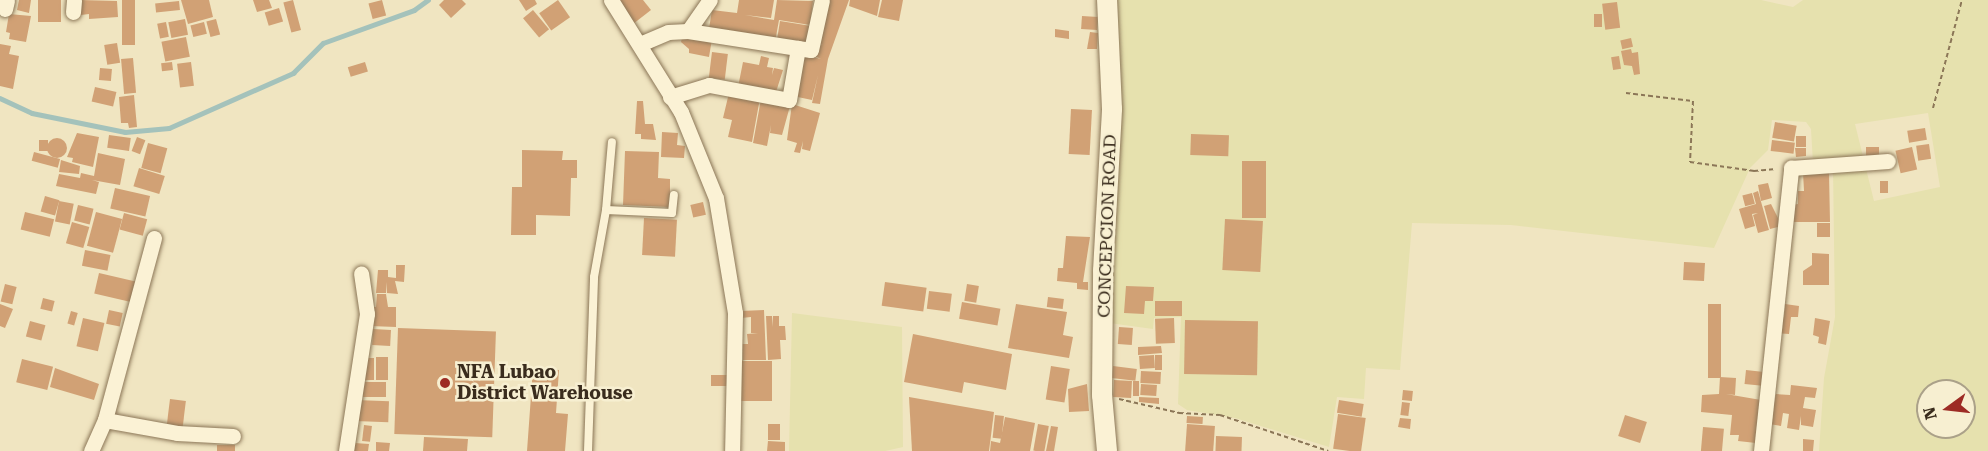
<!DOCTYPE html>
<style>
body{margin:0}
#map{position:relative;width:1988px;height:451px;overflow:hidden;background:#f0e5c1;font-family:"Roboto Serif",serif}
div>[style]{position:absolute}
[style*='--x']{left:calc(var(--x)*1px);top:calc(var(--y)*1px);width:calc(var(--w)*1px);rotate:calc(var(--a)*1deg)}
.farmland>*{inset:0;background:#e6e1ae}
.stream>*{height:4.5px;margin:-2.25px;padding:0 2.25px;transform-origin:2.25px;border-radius:2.25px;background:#a4c2bb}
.building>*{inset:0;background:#d1a175;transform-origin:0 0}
.round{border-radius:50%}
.path>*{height:2px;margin-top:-1px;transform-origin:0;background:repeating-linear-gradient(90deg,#8b7657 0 4.5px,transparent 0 7.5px)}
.roads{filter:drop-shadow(0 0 2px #8b7657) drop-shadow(0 0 2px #8b7657)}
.service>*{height:8px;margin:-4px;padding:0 4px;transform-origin:4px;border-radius:4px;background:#fbf2d5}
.minor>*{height:15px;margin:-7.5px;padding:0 7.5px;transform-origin:7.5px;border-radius:7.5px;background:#fbf2d5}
.tertiary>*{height:20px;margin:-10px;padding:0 10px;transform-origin:10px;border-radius:10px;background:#fbf2d5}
.dots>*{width:16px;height:16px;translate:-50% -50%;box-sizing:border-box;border:3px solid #f7efd1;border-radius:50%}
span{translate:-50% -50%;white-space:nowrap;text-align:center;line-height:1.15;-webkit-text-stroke:5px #f7efd1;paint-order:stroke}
.street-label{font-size:18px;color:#3a2c1d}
.poi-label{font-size:18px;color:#3a2c1d;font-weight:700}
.left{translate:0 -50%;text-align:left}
.north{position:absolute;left:1916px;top:379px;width:60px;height:60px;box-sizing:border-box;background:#f7efd1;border:2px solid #aba189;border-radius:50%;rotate:255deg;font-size:16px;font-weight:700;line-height:24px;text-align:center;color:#3a2c1d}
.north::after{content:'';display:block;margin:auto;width:21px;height:27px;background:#9d2b24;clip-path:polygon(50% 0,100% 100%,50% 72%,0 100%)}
</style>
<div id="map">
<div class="farmland">
<div style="clip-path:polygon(evenodd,1113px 0,1761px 0,1793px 7px,1803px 0,1988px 0,1988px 451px,1819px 451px,1824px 378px,1835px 317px,1833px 166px,1813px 164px,1811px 129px,1806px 122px,1772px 120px,1768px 150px,1750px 168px,1714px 248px,1511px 225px,1412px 223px,1400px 370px,1366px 368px,1364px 399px,1337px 397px,1329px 447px,1235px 418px,1187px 410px,1178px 404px,1181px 317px,1154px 318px,1153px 329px,1109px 323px,1113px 0,1928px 113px,1940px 187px,1874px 201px,1855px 124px,1928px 113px,1113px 0,1928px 391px,1964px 391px,1964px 427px,1928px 427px,1928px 391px)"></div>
<div style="clip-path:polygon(792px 313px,902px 327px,903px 447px,885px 451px,789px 451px)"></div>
</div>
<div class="stream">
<div style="--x:0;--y:98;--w:35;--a:25"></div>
<div style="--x:32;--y:113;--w:95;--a:11.5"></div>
<div style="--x:125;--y:132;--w:44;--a:-5.2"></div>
<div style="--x:169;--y:128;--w:136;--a:-23.9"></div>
<div style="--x:293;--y:73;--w:42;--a:-45"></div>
<div style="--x:323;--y:43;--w:97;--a:-19.9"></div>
<div style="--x:414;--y:10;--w:17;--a:-36"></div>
</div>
<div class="building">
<div style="clip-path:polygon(19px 0,31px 0,29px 13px,17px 10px)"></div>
<div style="left:38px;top:0;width:23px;height:22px"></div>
<div style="clip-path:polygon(80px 0,117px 1px,118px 17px,89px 19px,89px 14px,81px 15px)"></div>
<div style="left:122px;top:0;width:13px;height:45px"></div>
<div style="clip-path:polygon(181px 0,209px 0,213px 17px,188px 24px)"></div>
<div style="clip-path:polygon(253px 0,269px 0,272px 8px,257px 12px)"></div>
<div style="left:293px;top:0;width:31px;height:10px;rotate:75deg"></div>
<div style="left:382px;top:0;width:16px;height:14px;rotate:75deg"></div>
<div style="clip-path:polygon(444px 0,462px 0,466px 4px,451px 18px,439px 5px)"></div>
<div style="clip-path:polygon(519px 0,535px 0,537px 4px,526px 11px)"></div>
<div style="left:558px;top:0;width:21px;height:23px;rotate:55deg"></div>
<div style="clip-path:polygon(615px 0,643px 0,651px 10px,633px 24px)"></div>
<div style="clip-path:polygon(739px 0,774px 0,771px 18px,745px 15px,774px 20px,777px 0,813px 1px,810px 25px,779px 20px,775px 42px,709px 29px,712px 10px,737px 13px)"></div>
<div style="clip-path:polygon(824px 0,849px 0,828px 59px,820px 104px,812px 103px,818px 75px,812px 100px,793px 96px,802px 54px,821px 59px,814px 56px,816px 45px,823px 45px,816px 44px)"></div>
<div style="clip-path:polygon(850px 0,880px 0,877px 16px,849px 6px)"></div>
<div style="clip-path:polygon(882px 0,903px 0,899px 21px,878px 17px)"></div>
<div style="left:179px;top:1px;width:9px;height:24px;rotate:84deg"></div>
<div style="left:1617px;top:2px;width:26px;height:15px;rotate:83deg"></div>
<div style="left:279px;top:8px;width:14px;height:15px;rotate:73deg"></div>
<div style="left:533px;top:10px;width:25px;height:13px;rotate:50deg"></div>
<div style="clip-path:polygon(9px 14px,31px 16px,26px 42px,9px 39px,10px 33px,6px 32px)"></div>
<div style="left:1594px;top:14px;width:8px;height:13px"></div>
<div style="left:1082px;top:16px;width:16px;height:13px;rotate:4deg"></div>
<div style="left:185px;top:19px;width:16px;height:17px;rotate:79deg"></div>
<div style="left:216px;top:19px;width:16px;height:10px;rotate:75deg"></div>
<div style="left:780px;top:21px;width:30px;height:21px;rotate:9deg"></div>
<div style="left:166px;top:22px;width:15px;height:9px;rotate:79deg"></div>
<div style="left:204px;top:22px;width:12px;height:14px;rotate:76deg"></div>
<div style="clip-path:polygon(1055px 29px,1069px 31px,1069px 39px,1055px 37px)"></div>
<div style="clip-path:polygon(1090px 32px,1098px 33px,1097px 49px,1087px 49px)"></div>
<div style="clip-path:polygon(683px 34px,712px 39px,709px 57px,689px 53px,689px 49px,681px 42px)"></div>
<div style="left:186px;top:37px;width:20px;height:25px;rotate:79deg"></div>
<div style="left:1631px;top:38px;width:9px;height:11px;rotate:77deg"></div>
<div style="left:117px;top:43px;width:20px;height:13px;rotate:81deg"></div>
<div style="clip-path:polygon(0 44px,11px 46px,9px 54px,19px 56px,13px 89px,0 86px)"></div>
<div style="clip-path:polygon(1631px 49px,1632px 53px,1638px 52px,1640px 74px,1634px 75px,1632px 66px,1624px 65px,1621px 51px)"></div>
<div style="left:712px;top:52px;width:16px;height:26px;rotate:7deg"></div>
<div style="clip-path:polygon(761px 56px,769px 58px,767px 67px,773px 68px,772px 75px,774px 68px,783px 70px,776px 92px,738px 87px,743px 62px,759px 65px)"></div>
<div style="left:1619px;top:56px;width:13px;height:8px;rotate:81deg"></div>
<div style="left:133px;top:58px;width:35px;height:12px;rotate:85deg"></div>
<div style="left:172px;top:62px;width:8px;height:11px;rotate:83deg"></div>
<div style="left:191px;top:62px;width:24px;height:14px;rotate:83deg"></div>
<div style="left:365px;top:62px;width:10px;height:18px;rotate:73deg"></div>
<div style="left:100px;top:68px;width:12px;height:12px;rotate:5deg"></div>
<div style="left:95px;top:87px;width:22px;height:15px;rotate:13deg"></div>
<div style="clip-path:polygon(729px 93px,760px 98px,752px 142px,728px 137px,732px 120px,723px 118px)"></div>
<div style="clip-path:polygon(134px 95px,137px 127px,129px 128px,128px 123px,121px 123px,119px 97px)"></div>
<div style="clip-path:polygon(761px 99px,790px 106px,782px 135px,770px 133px,771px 125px,767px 146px,753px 143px)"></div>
<div style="clip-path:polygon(637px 101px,643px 101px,645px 124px,653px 124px,656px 140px,641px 139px,641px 134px,635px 134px)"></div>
<div style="clip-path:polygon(792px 104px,820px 113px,810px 151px,802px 149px,803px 141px,800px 153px,794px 152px,797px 143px,787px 140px)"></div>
<div style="left:1071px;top:109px;width:21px;height:45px;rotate:3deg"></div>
<div style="left:1775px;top:122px;width:22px;height:16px;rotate:10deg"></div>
<div style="left:1925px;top:128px;width:12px;height:18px;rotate:81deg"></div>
<div style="clip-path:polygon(662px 132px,678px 133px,677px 145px,685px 146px,684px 158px,661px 157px)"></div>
<div style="clip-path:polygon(77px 133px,99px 137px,93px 167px,72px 162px,73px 158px,67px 157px)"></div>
<div style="left:1191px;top:134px;width:38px;height:21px;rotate:2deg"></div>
<div style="left:109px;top:135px;width:22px;height:13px;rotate:8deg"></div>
<div style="left:1796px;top:136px;width:10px;height:11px"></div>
<div style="left:137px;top:137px;width:9px;height:15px;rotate:21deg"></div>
<div class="round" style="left:47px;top:138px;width:20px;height:20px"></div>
<div style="left:39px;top:140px;width:9px;height:11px"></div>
<div style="left:1772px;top:140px;width:23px;height:11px;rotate:7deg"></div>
<div style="left:148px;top:143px;width:20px;height:26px;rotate:15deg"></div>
<div style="left:1929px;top:144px;width:15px;height:13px;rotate:82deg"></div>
<div style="left:1866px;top:147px;width:13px;height:10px"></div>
<div style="left:1912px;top:147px;width:23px;height:17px;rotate:77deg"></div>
<div style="clip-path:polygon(1795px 148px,1806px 148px,1806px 156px,1796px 157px)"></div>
<div style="clip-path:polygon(522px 150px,563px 151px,562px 160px,577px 160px,577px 178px,571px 178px,570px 216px,536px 215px,536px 235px,511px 235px,512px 187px,522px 187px)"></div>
<div style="clip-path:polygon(625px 151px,659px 152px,658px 178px,670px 179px,670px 207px,623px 205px)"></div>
<div style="left:34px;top:152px;width:27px;height:9px;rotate:15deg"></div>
<div style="clip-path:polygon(98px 153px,125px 159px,120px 185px,92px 180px,99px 182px,96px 194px,56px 186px,59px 174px,80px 178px,81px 173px,94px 176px)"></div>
<div style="clip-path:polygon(61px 160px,80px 166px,79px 174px,59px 172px)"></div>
<div style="left:1242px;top:161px;width:24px;height:57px"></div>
<div style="left:139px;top:168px;width:27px;height:19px;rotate:17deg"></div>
<div style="clip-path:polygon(1829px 172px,1830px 222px,1792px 222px,1792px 205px,1798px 204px,1798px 191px,1804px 191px,1803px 173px)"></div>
<div style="left:1880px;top:181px;width:8px;height:12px"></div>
<div style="clip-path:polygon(1768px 183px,1772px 198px,1761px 201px,1758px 185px)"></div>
<div style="left:115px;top:188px;width:36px;height:21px;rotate:13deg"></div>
<div style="clip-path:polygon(1758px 191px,1769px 230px,1758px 233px,1753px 215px,1758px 213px,1752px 214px,1755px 226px,1745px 229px,1739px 209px,1756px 204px,1753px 193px)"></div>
<div style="left:1752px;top:193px;width:11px;height:10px;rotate:75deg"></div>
<div style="left:45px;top:196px;width:15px;height:16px;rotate:16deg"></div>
<div style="left:59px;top:201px;width:15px;height:21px;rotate:11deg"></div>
<div style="left:703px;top:202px;width:13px;height:13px;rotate:77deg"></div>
<div style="clip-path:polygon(1771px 204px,1782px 226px,1770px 229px,1764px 206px)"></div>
<div style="left:78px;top:205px;width:16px;height:16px;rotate:14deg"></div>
<div style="left:25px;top:212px;width:30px;height:18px;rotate:14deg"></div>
<div style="left:96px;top:212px;width:27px;height:35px;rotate:15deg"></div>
<div style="left:124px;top:213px;width:24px;height:17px;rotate:15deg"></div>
<div style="left:644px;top:218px;width:33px;height:37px;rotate:3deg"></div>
<div style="left:1225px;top:219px;width:38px;height:51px;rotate:3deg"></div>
<div style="left:72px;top:222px;width:18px;height:22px;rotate:16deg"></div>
<div style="left:1817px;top:223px;width:13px;height:14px"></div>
<div style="clip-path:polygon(1066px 236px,1090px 237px,1083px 282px,1088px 282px,1088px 290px,1077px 289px,1077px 283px,1057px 281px,1058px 268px,1063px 268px)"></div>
<div style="left:85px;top:250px;width:26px;height:16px;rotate:11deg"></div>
<div style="clip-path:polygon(1812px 253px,1829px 254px,1829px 285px,1803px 285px,1803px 271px,1812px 265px)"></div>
<div style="left:1684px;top:262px;width:21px;height:18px;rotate:3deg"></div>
<div style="clip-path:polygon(396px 265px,405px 265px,404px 282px,395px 281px,398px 294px,387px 293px,387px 282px,386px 293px,376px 293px,378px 270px,388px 270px,388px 277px,396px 278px)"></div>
<div style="left:99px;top:273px;width:43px;height:21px;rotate:13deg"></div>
<div style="left:885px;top:282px;width:42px;height:24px;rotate:8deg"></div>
<div style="left:5px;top:284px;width:12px;height:18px;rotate:14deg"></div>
<div style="left:967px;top:284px;width:12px;height:17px;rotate:9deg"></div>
<div style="clip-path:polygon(1126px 286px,1154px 287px,1153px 301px,1145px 301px,1144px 314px,1124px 313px)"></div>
<div style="left:929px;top:291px;width:23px;height:18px;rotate:7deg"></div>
<div style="clip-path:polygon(377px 294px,386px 294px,388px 307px,396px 307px,396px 327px,370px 326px,370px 307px,376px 307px)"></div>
<div style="left:1048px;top:297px;width:16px;height:10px;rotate:7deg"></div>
<div style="left:43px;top:298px;width:12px;height:11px;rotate:14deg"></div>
<div style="left:1182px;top:301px;width:15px;height:27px;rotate:90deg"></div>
<div style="left:962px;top:302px;width:39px;height:17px;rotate:10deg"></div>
<div style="clip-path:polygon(0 304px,13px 309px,5px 328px,0 326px)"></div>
<div style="clip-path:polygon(1016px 304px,1067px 312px,1063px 335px,1073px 337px,1069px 358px,1008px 348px)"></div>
<div style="left:1708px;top:304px;width:13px;height:74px"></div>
<div style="clip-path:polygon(1785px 304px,1799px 306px,1798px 317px,1791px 317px,1789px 334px,1773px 333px,1775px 316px,1784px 317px)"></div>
<div style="left:109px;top:310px;width:14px;height:14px;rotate:12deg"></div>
<div style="clip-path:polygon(764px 310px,766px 360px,743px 360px,742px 344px,748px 344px,747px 334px,758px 333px,751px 333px,751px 317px,741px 318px,741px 311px)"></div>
<div style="left:71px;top:311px;width:7px;height:13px;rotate:16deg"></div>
<div style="clip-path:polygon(766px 316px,772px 316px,772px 327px,773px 316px,779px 316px,779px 326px,785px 326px,786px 340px,780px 340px,781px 359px,768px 360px)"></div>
<div style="left:83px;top:318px;width:22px;height:29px;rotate:13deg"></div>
<div style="left:1174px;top:318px;width:25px;height:19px;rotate:88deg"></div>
<div style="clip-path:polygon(1815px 318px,1830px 321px,1826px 345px,1818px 343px,1819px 337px,1813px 335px)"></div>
<div style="left:1185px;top:320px;width:73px;height:54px;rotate:1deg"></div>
<div style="left:30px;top:321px;width:16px;height:16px;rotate:15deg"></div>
<div style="left:1119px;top:327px;width:14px;height:17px;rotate:4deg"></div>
<div style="left:398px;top:328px;width:98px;height:106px;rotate:2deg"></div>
<div style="left:373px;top:329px;width:18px;height:16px;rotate:3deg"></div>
<div style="clip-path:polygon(913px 334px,1012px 354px,1006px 390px,964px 382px,962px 393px,904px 382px)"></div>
<div style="clip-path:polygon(1161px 346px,1162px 353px,1138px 355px,1138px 347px)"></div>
<div style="left:1154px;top:355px;width:13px;height:15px;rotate:86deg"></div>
<div style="left:1155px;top:355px;width:7px;height:15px"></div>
<div style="left:376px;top:357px;width:12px;height:23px"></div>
<div style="left:358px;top:358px;width:16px;height:22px"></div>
<div style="left:22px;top:359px;width:32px;height:24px;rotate:14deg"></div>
<div style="left:741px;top:361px;width:31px;height:40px"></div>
<div style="left:1051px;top:366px;width:19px;height:34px;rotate:9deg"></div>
<div style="left:1113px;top:366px;width:24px;height:12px;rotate:7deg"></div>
<div style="clip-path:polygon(55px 368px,99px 384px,94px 400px,50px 387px)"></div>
<div style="clip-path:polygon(533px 368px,559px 370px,556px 413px,568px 414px,565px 451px,527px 451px)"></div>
<div style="left:1746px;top:370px;width:18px;height:14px;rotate:6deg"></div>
<div style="left:1141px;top:371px;width:20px;height:12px;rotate:3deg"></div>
<div style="left:711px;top:375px;width:16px;height:11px"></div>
<div style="clip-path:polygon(1720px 377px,1736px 378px,1735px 395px,1726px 394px,1761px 400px,1756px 443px,1738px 441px,1739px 435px,1730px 435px,1732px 415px,1701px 412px,1702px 395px,1719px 394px)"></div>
<div style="left:1114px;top:380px;width:18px;height:17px;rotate:3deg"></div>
<div style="left:1133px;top:381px;width:6px;height:15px"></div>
<div style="left:363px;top:382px;width:23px;height:15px"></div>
<div style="clip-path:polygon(1087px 384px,1089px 411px,1069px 412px,1068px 389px)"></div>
<div style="left:1141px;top:384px;width:16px;height:11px;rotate:4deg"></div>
<div style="clip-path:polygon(1791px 385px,1817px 388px,1815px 398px,1805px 397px,1803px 408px,1816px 410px,1813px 427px,1801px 425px,1801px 416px,1799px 430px,1787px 428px,1789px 414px,1783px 413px,1781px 426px,1769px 424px,1776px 394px,1790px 395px)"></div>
<div style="left:1403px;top:390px;width:10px;height:10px;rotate:6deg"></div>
<div style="clip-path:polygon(909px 397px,994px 412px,989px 451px,912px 451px)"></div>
<div style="clip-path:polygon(1139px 397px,1159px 398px,1159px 404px,1139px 402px)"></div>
<div style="left:170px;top:399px;width:16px;height:28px;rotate:7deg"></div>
<div style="left:356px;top:400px;width:33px;height:21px;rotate:2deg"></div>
<div style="left:1339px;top:400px;width:25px;height:13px;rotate:9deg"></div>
<div style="left:1402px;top:402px;width:8px;height:13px;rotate:7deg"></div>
<div style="left:1338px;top:414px;width:28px;height:35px;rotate:8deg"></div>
<div style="left:995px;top:415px;width:9px;height:23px;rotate:6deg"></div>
<div style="left:1625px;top:415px;width:23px;height:22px;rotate:18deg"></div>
<div style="left:1187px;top:416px;width:16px;height:7px;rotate:4deg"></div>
<div style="clip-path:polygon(1005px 417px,1035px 423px,1030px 451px,990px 451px,991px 441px,1000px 443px)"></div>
<div style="clip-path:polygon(1400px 418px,1411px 419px,1410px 429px,1398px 427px)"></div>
<div style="left:768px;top:424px;width:12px;height:16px"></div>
<div style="left:1038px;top:424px;width:11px;height:27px;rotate:10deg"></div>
<div style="left:1187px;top:424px;width:28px;height:27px;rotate:4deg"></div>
<div style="left:364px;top:425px;width:8px;height:16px;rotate:7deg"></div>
<div style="clip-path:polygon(1051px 426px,1058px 427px,1054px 451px,1046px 451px)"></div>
<div style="left:1703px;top:427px;width:21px;height:24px;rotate:5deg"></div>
<div style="left:1216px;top:436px;width:26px;height:15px;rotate:2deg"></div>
<div style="clip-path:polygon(424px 437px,468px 439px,467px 451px,423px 451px)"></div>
<div style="clip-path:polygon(1803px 439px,1814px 440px,1813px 451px,1803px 451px)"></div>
<div style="clip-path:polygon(768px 441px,785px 442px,785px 451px,767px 451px)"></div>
<div style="clip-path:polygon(376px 442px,390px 443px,389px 451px,376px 451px)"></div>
<div style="clip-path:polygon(355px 443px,369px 444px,368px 451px,354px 451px)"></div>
<div style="left:217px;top:445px;width:18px;height:6px"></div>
</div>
<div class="path">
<div style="--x:1626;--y:93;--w:67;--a:6.8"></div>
<div style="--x:1693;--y:101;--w:61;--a:92.8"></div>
<div style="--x:1690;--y:162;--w:65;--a:8"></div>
<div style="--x:1754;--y:171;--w:22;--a:-5"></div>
<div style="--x:1933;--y:108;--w:112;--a:-75"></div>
<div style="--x:1119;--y:399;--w:62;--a:13.1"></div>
<div style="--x:1179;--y:413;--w:41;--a:2.8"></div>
<div style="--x:1220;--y:415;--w:114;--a:18.4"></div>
</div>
<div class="roads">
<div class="service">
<div style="--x:606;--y:210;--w:68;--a:-85"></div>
<div style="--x:588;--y:451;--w:174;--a:-88"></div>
<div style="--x:594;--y:277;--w:68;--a:-79.8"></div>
<div style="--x:606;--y:210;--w:66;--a:2.6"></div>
<div style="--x:672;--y:213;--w:18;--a:-84"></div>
</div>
<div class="minor">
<div style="--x:611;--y:0;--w:132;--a:58"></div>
<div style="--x:681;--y:112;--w:93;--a:67.9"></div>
<div style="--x:716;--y:198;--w:117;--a:80.6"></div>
<div style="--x:735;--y:313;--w:138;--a:91.2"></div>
<div style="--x:5;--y:9;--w:9;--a:-77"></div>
<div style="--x:73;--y:12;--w:12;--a:-85"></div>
<div style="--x:688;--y:31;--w:38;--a:-55"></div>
<div style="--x:640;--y:44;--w:30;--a:-23"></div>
<div style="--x:668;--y:32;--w:20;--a:-3"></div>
<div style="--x:688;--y:31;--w:124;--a:8.8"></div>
<div style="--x:811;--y:50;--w:51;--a:-77.6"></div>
<div style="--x:670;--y:97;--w:41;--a:-17.1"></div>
<div style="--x:709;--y:85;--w:81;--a:10.6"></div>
<div style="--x:789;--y:100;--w:53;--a:-80.2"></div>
<div style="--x:154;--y:238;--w:188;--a:105.1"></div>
<div style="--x:105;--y:420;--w:73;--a:10.2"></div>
<div style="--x:177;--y:433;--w:56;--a:3.1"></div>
<div style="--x:91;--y:451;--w:34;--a:-66"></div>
<div style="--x:346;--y:451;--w:139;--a:-81.3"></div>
<div style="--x:367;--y:314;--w:41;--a:-98.3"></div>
<div style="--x:1761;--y:451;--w:285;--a:-83.9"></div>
<div style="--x:1791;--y:168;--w:97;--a:-4.1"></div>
</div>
<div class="tertiary">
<div style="--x:1107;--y:451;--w:56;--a:-95.1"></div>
<div style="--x:1102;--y:395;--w:124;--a:-89.5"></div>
<div style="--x:1103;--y:271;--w:162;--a:-86.8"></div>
<div style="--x:1112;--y:109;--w:109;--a:-92.6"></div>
</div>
</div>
<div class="dots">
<div style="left:445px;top:383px;background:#9d2b24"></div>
</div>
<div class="street-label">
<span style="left:1107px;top:226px;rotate:-88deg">CONCEPCION ROAD</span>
</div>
<div class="poi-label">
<span class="left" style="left:457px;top:383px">NFA Lubao<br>District Warehouse</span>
</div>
<div class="north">N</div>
</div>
